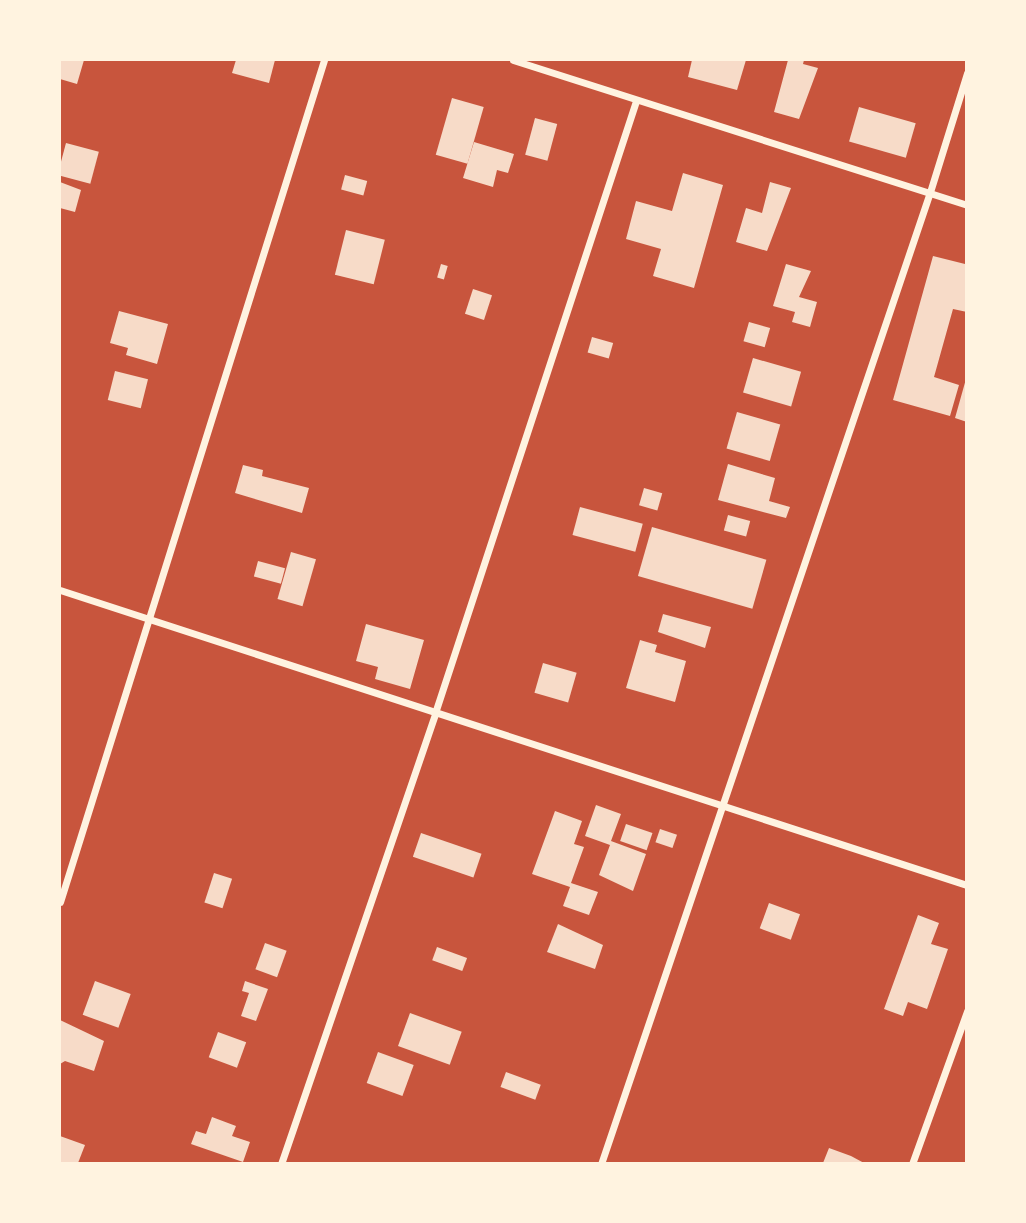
<!DOCTYPE html>
<style>
body{margin:0}
#map{position:relative;width:1026px;height:1223px;overflow:hidden;background:#c8553d;font-family:Mulish,sans-serif}
div>[style]{position:absolute}
[style*='--x']{left:calc(var(--x)*1px);top:calc(var(--y)*1px);width:calc(var(--w)*1px);rotate:calc(var(--a)*1deg)}
.building>*{inset:0;background:#f7dbc8;transform-origin:0 0}
.minor>*{height:7px;margin:-3.5px;padding:0 3.5px;transform-origin:3.5px;border-radius:3.5px;background:#fff3e0}
span{translate:-50% -50%;white-space:nowrap;text-align:center;line-height:1.15;-webkit-text-stroke:6px #fff3e0;paint-order:stroke}
.frame{position:absolute;inset:0;border:61px solid #fff3e0;pointer-events:none}
</style>
<div id="map">
<div class="building">
<div style="clip-path:polygon(60px 60px,84px 60px,77px 84px,60px 79px)"></div>
<div style="clip-path:polygon(236px 60px,275px 60px,269px 83px,232px 73px)"></div>
<div style="clip-path:polygon(692px 60px,746px 60px,737px 90px,688px 77px)"></div>
<div style="clip-path:polygon(788px 60px,804px 60px,803px 64px,818px 68px,799px 119px,774px 112px)"></div>
<div style="left:452px;top:98px;width:33px;height:59px;rotate:16deg"></div>
<div style="left:859px;top:107px;width:59px;height:36px;rotate:16deg"></div>
<div style="left:535px;top:118px;width:23px;height:38px;rotate:15deg"></div>
<div style="clip-path:polygon(474px 142px,514px 154px,508px 173px,497px 170px,493px 187px,463px 178px)"></div>
<div style="left:66px;top:143px;width:34px;height:33px;rotate:15deg"></div>
<div style="clip-path:polygon(683px 173px,723px 185px,694px 288px,653px 276px,661px 249px,626px 239px,636px 201px,672px 211px)"></div>
<div style="left:345px;top:175px;width:23px;height:15px;rotate:15deg"></div>
<div style="clip-path:polygon(60px 182px,81px 190px,75px 212px,60px 208px)"></div>
<div style="clip-path:polygon(770px 182px,791px 188px,767px 251px,736px 242px,746px 208px,762px 213px)"></div>
<div style="left:346px;top:230px;width:40px;height:46px;rotate:14deg"></div>
<div style="clip-path:polygon(933px 256px,965px 264px,967px 270px,967px 312px,953px 309px,934px 377px,959px 385px,950px 416px,893px 400px)"></div>
<div style="left:441px;top:264px;width:7px;height:14px;rotate:16deg"></div>
<div style="clip-path:polygon(786px 264px,811px 271px,799px 297px,817px 302px,810px 327px,792px 322px,795px 312px,773px 306px)"></div>
<div style="left:473px;top:289px;width:20px;height:26px;rotate:18deg"></div>
<div style="clip-path:polygon(119px 311px,168px 324px,157px 364px,126px 355px,128px 348px,110px 343px)"></div>
<div style="left:749px;top:322px;width:22px;height:20px;rotate:16deg"></div>
<div style="left:592px;top:337px;width:22px;height:16px;rotate:16deg"></div>
<div style="left:753px;top:358px;width:50px;height:36px;rotate:16deg"></div>
<div style="left:115px;top:371px;width:34px;height:30px;rotate:14deg"></div>
<div style="clip-path:polygon(966px 379px,967px 379px,967px 422px,955px 418px)"></div>
<div style="left:737px;top:412px;width:45px;height:38px;rotate:16deg"></div>
<div style="clip-path:polygon(728px 464px,775px 478px,769px 501px,790px 507px,786px 518px,718px 500px)"></div>
<div style="clip-path:polygon(243px 465px,263px 470px,262px 476px,309px 488px,302px 513px,235px 493px)"></div>
<div style="left:644px;top:488px;width:19px;height:18px;rotate:16deg"></div>
<div style="left:580px;top:507px;width:65px;height:29px;rotate:15deg"></div>
<div style="left:728px;top:515px;width:23px;height:16px;rotate:15deg"></div>
<div style="left:652px;top:527px;width:119px;height:51px;rotate:16deg"></div>
<div style="left:291px;top:552px;width:26px;height:49px;rotate:16deg"></div>
<div style="left:258px;top:561px;width:28px;height:16px;rotate:15deg"></div>
<div style="clip-path:polygon(663px 614px,711px 627px,705px 648px,658px 632px)"></div>
<div style="clip-path:polygon(366px 624px,424px 640px,410px 689px,375px 679px,378px 667px,356px 661px)"></div>
<div style="clip-path:polygon(640px 640px,657px 645px,655px 652px,686px 661px,675px 702px,626px 688px)"></div>
<div style="left:543px;top:663px;width:35px;height:31px;rotate:16deg"></div>
<div style="clip-path:polygon(596px 805px,621px 814px,611px 841px,646px 854px,633px 891px,599px 875px,610px 845px,585px 836px)"></div>
<div style="clip-path:polygon(555px 811px,582px 821px,574px 844px,584px 847px,571px 883px,598px 892px,589px 915px,563px 906px,570px 887px,532px 874px)"></div>
<div style="left:626px;top:824px;width:28px;height:18px;rotate:19deg"></div>
<div style="left:660px;top:829px;width:18px;height:14px;rotate:19deg"></div>
<div style="left:421px;top:833px;width:64px;height:25px;rotate:19deg"></div>
<div style="left:214px;top:873px;width:19px;height:31px;rotate:18deg"></div>
<div style="left:769px;top:903px;width:33px;height:27px;rotate:20deg"></div>
<div style="clip-path:polygon(918px 915px,939px 923px,931px 944px,948px 949px,927px 1009px,908px 1002px,903px 1016px,884px 1009px)"></div>
<div style="clip-path:polygon(558px 924px,603px 945px,595px 969px,547px 952px)"></div>
<div style="left:265px;top:943px;width:23px;height:28px;rotate:20deg"></div>
<div style="left:437px;top:947px;width:32px;height:14px;rotate:20deg"></div>
<div style="left:95px;top:981px;width:38px;height:36px;rotate:20deg"></div>
<div style="clip-path:polygon(245px 981px,268px 989px,256px 1021px,241px 1016px,249px 993px,242px 991px)"></div>
<div style="left:410px;top:1013px;width:55px;height:35px;rotate:20deg"></div>
<div style="clip-path:polygon(60px 1020px,104px 1041px,94px 1071px,65px 1061px,60px 1064px)"></div>
<div style="left:218px;top:1032px;width:30px;height:27px;rotate:20deg"></div>
<div style="left:378px;top:1052px;width:38px;height:33px;rotate:20deg"></div>
<div style="left:506px;top:1072px;width:37px;height:16px;rotate:20deg"></div>
<div style="clip-path:polygon(212px 1117px,236px 1126px,232px 1136px,250px 1142px,243px 1162px,191px 1144px,196px 1131px,206px 1134px)"></div>
<div style="clip-path:polygon(60px 1136px,85px 1145px,78px 1163px,60px 1162px)"></div>
<div style="clip-path:polygon(829px 1148px,851px 1156px,864px 1163px,823px 1163px)"></div>
</div>
<div class="minor">
<div style="--x:513;--y:60;--w:477;--a:17.7"></div>
<div style="--x:60;--y:590;--w:954;--a:18.02"></div>
<div style="--x:60;--y:902;--w:882;--a:-72.59"></div>
<div style="--x:281;--y:1164;--w:477;--a:-71.1"></div>
<div style="--x:435;--y:713;--w:644;--a:-71.82"></div>
<div style="--x:601;--y:1164;--w:1026;--a:-71.3"></div>
<div style="--x:930;--y:192;--w:125;--a:-72.7"></div>
<div style="--x:912;--y:1164;--w:163;--a:-70.2"></div>
</div>
<div class="frame"></div>
</div>
